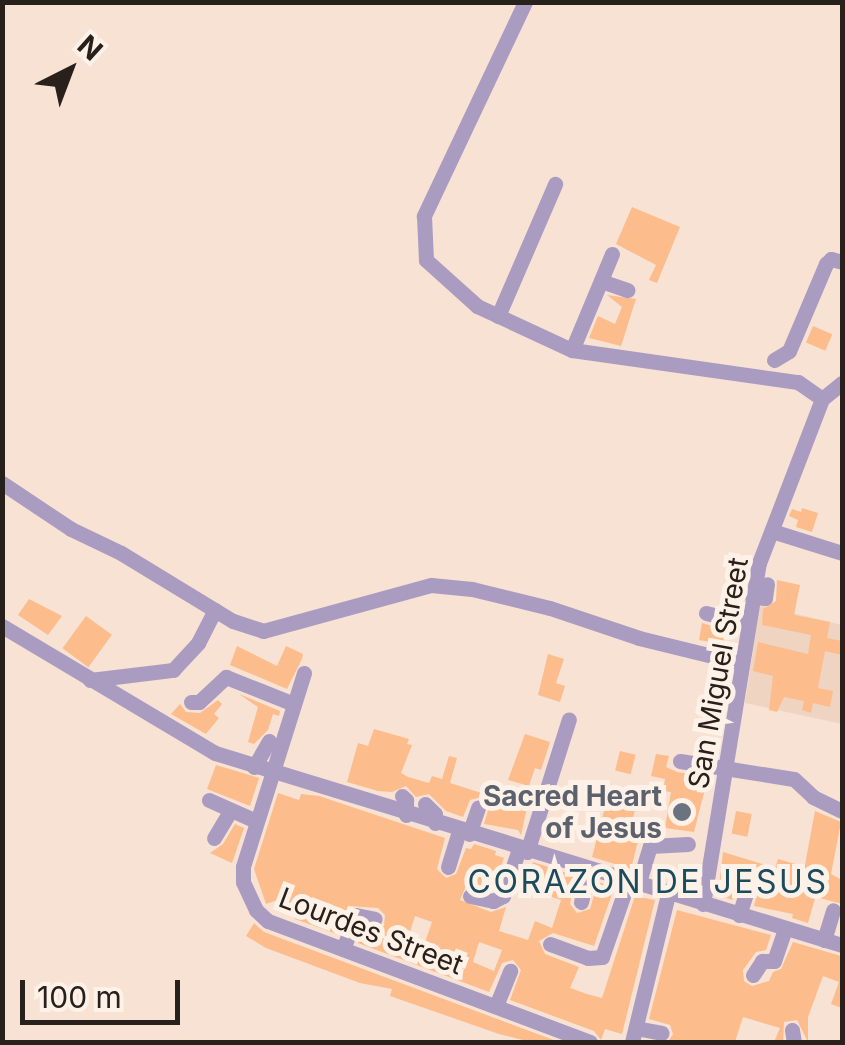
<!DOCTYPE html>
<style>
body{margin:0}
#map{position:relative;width:845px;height:1045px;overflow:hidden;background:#f7e2d4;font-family:Inter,sans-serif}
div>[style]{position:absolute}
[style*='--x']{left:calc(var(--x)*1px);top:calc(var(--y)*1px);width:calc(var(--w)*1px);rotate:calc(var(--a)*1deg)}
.built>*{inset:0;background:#efd4c2}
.building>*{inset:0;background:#fdbc8b;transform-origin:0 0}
.minor>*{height:15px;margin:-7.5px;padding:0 7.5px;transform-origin:7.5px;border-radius:7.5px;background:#aa9bc0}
.dots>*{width:28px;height:28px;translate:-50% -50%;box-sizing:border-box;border:5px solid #fef1e8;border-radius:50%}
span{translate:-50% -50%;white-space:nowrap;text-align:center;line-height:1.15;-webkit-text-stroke:10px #fef1e8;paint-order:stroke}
.street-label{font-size:28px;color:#28201b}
.worship-label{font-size:28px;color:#5b616d;font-weight:700}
.right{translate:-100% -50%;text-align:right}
.quarter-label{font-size:32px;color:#1b4c5e;letter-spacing:2.5px}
.frame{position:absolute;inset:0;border:5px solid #28201b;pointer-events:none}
.north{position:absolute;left:20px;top:20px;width:100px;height:100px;-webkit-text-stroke:8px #fef1e8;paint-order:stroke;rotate:42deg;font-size:28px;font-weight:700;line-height:40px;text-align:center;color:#28201b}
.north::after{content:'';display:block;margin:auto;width:35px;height:45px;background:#28201b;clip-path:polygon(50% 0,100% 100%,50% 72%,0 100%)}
.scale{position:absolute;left:20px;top:980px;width:160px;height:45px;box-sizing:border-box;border:5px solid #28201b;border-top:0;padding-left:12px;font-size:30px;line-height:35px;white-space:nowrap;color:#28201b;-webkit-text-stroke:8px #fef1e8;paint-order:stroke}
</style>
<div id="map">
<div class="built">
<div style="clip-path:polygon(760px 605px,842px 625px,842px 724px,745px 703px)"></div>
</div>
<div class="building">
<div style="clip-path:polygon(632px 207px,680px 227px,657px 283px,649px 280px,656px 265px,616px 244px)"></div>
<div style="clip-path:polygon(607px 295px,636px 299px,621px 346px,589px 338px,598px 316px,615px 324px,622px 307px)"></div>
<div style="left:813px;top:326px;width:21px;height:18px;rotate:23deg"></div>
<div style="clip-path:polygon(802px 508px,818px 513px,812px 532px,796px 527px,798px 520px,789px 516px,792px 509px,801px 512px)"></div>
<div style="clip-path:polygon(777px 580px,800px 585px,794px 615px,830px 622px,827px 638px,842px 641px,842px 655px,825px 651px,818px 688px,833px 691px,830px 707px,813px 703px,811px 713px,802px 710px,804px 701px,784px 697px,777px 712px,769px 710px,773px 676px,753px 671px,758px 642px,808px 654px,811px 635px,762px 625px,763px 609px,776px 601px)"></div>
<div style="clip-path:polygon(29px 599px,62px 616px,48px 635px,18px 615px)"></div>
<div style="left:86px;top:616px;width:32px;height:40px;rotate:36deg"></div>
<div style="clip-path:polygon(702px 623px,726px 630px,723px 644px,699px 640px)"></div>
<div style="clip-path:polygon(237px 646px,277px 666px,286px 646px,303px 654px,302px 659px,287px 689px,230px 665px)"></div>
<div style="clip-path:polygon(548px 654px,564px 659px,556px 683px,565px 686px,560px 702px,538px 695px)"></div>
<div style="clip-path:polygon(239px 694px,280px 711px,279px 716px,273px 714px,268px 730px,254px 744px,248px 742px,258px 707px)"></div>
<div style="clip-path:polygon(218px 700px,222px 704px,214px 714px,219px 718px,206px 734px,171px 714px,180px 704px,186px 712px,200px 713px)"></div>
<div style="clip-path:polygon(374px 729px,409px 739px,407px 744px,412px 745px,401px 773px,408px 777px,429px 783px,432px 776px,442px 779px,449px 756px,457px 758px,450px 783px,516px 804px,517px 799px,528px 803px,521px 835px,518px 830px,484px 824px,489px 807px,481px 797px,470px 800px,463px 817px,446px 811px,429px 794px,416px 797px,406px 786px,392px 792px,378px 791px,347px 782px,358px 743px,368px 746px)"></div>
<div style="clip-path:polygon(525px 734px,550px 742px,541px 770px,535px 768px,529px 786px,508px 780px)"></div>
<div style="left:620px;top:751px;width:16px;height:20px;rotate:14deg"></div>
<div style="clip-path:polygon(656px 754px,669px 756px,666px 767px,677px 772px,708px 777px,694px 832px,665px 828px,671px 792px,663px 791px,665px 779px,651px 776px)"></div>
<div style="clip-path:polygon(216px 765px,259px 778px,250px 806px,207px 789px)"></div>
<div style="clip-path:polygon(evenodd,278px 793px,299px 800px,301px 794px,319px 796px,445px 838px,437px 869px,446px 878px,456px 874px,466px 848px,471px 849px,474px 844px,496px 851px,495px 855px,504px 858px,494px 888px,466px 886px,460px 900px,491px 912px,506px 907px,499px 931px,528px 940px,535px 921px,552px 928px,561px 900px,546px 895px,549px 885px,529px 879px,533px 862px,576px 876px,570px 904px,577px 913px,590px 909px,598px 882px,614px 888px,594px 946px,553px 933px,539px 941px,545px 954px,579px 967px,570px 988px,587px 994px,602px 998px,635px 896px,655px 900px,622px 1034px,605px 1029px,601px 1040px,594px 1031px,510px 1000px,521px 970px,513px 960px,502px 963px,489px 992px,358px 943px,363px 928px,384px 926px,385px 915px,378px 908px,349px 906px,337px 934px,295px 919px,298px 911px,283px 907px,286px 897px,266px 904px,254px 869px,278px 793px,415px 916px,432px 922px,425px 942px,409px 935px,415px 916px,278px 793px,479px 942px,502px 950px,494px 971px,473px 962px,479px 942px)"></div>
<div style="clip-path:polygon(606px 803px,635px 810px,630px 830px,640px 833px,631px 869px,592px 857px)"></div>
<div style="left:736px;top:811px;width:16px;height:23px;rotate:11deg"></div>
<div style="clip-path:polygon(815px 811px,841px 822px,831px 874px,842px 880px,842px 904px,820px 898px,826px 874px,804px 870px)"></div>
<div style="clip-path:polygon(235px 824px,244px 828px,232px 863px,210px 853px,223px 844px)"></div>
<div style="clip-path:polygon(723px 852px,775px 868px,778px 859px,802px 866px,796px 889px,816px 895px,808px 923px,792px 918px,793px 914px,754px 906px,759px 887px,751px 877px,740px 880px,732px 900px,718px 895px)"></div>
<div style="clip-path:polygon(677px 910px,771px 935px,766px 950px,756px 952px,743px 970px,744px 981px,752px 986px,769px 981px,773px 972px,781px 969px,793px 942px,841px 956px,842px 1008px,831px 1004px,839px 982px,823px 976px,808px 1017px,808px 1042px,797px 1020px,784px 1022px,783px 1042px,774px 1042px,780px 1028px,743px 1017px,735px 1042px,668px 1042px,673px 1034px,670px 1025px,649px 1019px)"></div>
<div style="clip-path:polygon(254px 923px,264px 932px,559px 1042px,531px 1042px,499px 1034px,390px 996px,392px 989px,360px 983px,266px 948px,246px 936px)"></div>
</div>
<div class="minor">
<div style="--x:525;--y:2;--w:237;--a:115.3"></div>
<div style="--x:424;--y:216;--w:44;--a:87.4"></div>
<div style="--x:426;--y:260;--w:69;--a:42"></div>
<div style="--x:477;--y:306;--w:105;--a:24.9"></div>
<div style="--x:572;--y:350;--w:228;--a:8.1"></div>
<div style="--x:798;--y:382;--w:29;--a:35"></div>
<div style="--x:601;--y:281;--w:28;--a:19"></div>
<div style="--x:498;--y:316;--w:144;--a:-66.6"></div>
<div style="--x:572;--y:350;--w:104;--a:-67.4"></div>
<div style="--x:774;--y:360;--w:17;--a:-31"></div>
<div style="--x:789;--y:351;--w:95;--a:-67"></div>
<div style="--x:826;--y:264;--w:7;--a:-45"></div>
<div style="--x:831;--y:259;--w:11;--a:15"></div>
<div style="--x:822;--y:399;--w:26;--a:-39"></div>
<div style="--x:2;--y:483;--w:83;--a:33.7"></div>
<div style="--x:71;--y:529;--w:55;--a:25.6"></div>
<div style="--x:121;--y:553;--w:131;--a:31.3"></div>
<div style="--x:233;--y:621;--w:32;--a:18"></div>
<div style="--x:263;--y:631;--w:174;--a:-15.3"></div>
<div style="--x:431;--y:585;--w:41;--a:5.6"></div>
<div style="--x:472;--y:589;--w:80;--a:13.7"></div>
<div style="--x:550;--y:608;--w:94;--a:18.6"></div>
<div style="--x:639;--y:638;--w:105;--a:13.8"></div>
<div style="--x:772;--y:531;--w:73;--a:17.4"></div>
<div style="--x:752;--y:596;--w:13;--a:9"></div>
<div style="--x:765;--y:598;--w:14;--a:-82"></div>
<div style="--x:706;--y:613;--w:41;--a:14"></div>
<div style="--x:2;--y:626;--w:248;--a:30.8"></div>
<div style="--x:215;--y:753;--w:656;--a:17.03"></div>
<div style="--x:304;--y:673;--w:203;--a:107.5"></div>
<div style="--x:243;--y:867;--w:15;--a:90"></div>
<div style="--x:243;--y:882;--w:31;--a:65"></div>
<div style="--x:256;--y:910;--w:16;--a:43"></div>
<div style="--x:268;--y:921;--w:344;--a:20.6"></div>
<div style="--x:90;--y:680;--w:84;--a:-6.9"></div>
<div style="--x:173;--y:670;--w:37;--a:-47"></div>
<div style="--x:198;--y:643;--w:37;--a:-63"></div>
<div style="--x:191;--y:702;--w:8;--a:0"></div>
<div style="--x:199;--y:702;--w:37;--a:-43"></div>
<div style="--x:226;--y:677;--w:73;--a:21.7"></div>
<div style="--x:680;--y:761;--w:115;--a:9"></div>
<div style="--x:794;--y:779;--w:26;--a:43"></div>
<div style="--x:813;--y:797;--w:32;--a:26"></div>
<div style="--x:254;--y:767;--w:30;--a:-60"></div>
<div style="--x:402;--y:796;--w:6;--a:45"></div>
<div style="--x:406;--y:800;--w:15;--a:90"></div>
<div style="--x:209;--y:800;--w:51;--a:24.1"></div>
<div style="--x:425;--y:804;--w:14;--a:45"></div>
<div style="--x:435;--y:814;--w:9;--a:90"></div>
<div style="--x:469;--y:834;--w:28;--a:-71"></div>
<div style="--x:214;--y:838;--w:31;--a:-59"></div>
<div style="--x:527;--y:852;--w:139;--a:-72.5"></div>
<div style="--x:448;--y:867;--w:38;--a:-73"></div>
<div style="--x:638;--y:885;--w:41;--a:-72.9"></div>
<div style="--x:650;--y:846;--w:38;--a:-3"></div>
<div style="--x:470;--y:896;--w:24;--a:12"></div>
<div style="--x:493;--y:901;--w:11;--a:-27"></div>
<div style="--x:503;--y:896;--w:50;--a:-71.2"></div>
<div style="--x:581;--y:902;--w:33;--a:-76"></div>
<div style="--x:703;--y:904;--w:346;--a:-80.7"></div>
<div style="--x:759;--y:563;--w:176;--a:-69"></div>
<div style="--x:739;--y:915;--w:28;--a:-72"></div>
<div style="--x:824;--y:940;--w:31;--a:-73"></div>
<div style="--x:550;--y:944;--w:40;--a:20.2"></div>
<div style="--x:588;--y:958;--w:14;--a:-4"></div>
<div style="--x:602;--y:957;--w:79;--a:-70.9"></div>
<div style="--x:343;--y:949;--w:36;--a:-69"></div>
<div style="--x:356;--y:915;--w:19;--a:12"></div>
<div style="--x:753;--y:975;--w:17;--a:-57"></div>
<div style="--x:762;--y:961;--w:12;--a:0"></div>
<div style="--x:774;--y:961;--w:34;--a:-71"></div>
<div style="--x:496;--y:1006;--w:38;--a:-68"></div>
<div style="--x:636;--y:1028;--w:26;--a:11"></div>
<div style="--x:792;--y:1030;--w:12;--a:81"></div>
<div style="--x:632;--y:1042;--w:152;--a:-76.3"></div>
</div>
<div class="dots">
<div style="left:682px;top:812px;background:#6b7280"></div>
</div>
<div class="street-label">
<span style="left:718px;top:673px;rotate:-80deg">San Miguel Street</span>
<span style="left:371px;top:931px;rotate:21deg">Lourdes Street</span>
</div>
<div class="worship-label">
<span class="right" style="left:662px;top:812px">Sacred Heart<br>of Jesus</span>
</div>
<div class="quarter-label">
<span style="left:648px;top:882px">CORAZON DE JESUS</span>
</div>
<div class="frame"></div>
<div class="north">N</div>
<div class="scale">100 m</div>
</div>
